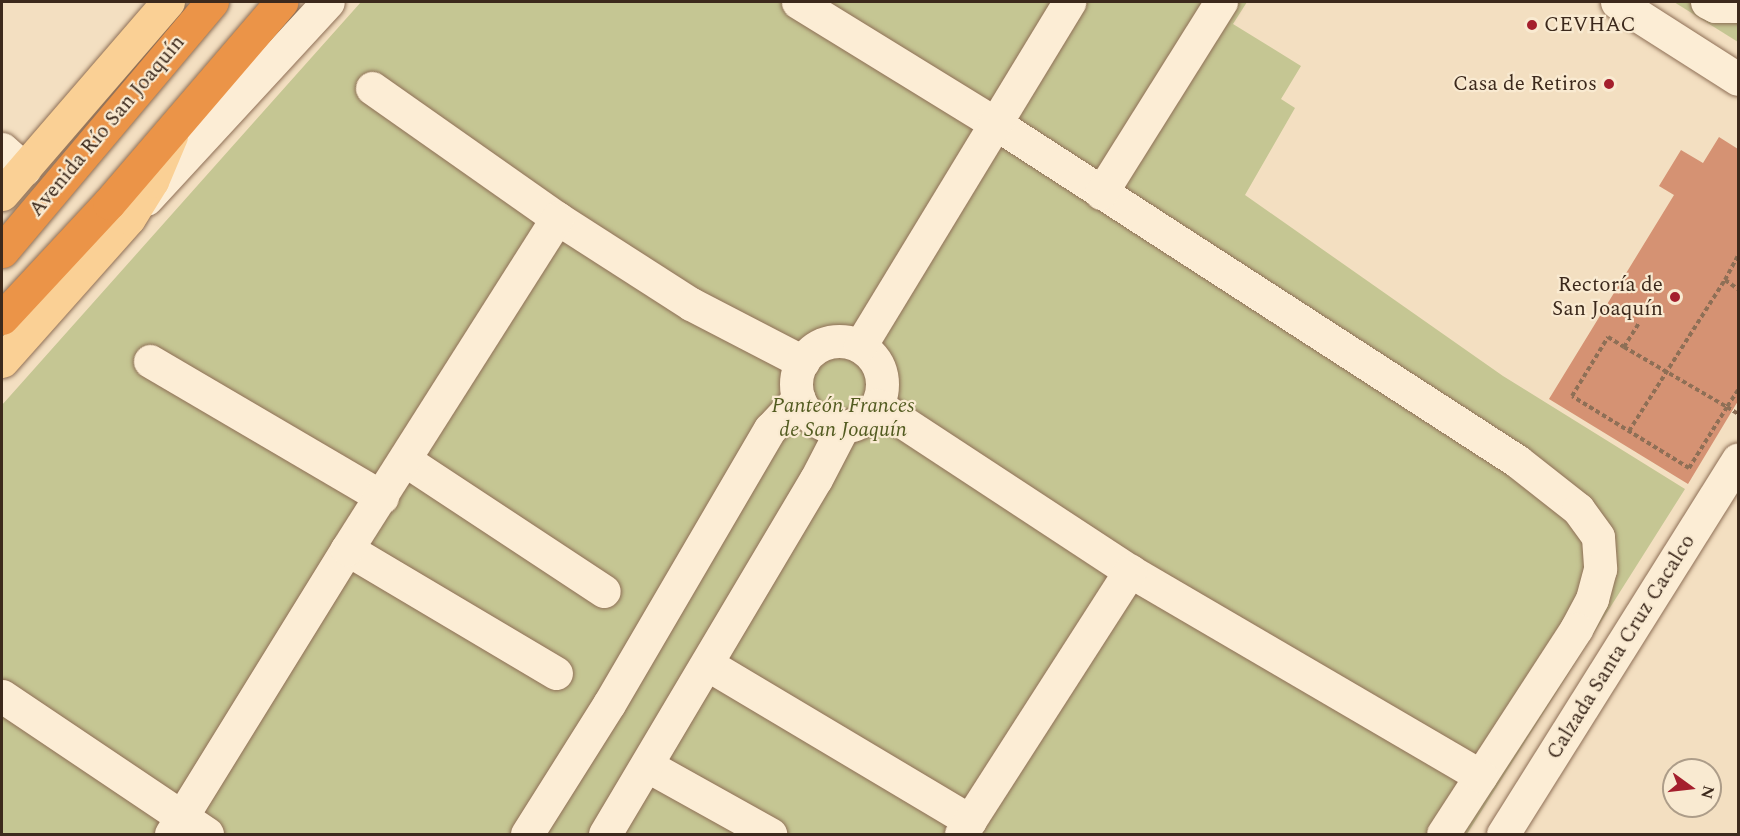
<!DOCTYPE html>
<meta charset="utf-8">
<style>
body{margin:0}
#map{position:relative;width:1740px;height:836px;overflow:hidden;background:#f3dfc1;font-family:Spectral,serif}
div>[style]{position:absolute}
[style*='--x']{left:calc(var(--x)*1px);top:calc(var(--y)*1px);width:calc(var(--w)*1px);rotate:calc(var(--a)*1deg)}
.cemetery>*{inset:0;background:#c5c693}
.building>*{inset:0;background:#d59273}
.path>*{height:4px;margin-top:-2px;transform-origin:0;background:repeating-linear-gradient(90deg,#8e6f56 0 4.5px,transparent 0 7.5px)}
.roads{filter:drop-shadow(0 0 2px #8e6f56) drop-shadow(0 0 2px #8e6f56)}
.minor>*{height:33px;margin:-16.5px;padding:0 16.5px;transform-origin:16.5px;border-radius:16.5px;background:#fcedd5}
.minor>.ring{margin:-16.5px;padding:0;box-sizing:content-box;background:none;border:33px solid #fcedd5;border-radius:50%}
.major>*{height:33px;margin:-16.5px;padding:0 16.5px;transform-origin:16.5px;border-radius:16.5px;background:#fad095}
.highway>*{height:33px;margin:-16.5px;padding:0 16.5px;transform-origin:16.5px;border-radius:16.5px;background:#eb9448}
.dots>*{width:16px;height:16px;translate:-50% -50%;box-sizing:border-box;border:3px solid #f9ead1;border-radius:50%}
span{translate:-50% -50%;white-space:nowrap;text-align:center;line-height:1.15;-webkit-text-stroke:4.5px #f9ead1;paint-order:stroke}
.poi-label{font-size:21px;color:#3c291c}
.left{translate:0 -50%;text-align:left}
.right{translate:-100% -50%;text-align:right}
.street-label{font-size:21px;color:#3c291c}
.park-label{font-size:21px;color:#525b20;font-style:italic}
.frame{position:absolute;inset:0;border:3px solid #3c291c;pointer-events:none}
.north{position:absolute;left:1662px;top:758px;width:60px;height:60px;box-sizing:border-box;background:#f9ead1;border:2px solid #ad9d89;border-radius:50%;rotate:105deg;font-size:16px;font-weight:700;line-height:24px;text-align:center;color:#3c291c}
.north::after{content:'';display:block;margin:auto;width:21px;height:27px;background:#a41f2d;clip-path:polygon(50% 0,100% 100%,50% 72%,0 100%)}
</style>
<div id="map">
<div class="cemetery">
<div style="clip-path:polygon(361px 2px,1247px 2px,1233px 24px,1301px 66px,1281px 99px,1295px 108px,1245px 195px,1503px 376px,1685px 489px,1467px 834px,2px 834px,2px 405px)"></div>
<div style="clip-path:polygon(1674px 2px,1738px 2px,1738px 42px)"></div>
</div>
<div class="building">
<div style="clip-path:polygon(1719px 137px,1738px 149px,1738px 401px,1688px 484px,1549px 399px,1674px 195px,1659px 186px,1681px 150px,1703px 163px)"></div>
</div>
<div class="path">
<div style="--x:1725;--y:280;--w:27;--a:-62"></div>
<div style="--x:1624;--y:347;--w:28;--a:-58"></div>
<div style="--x:1738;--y:390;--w:20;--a:123"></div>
<div style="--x:1727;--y:407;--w:72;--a:121.9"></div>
<div style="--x:1689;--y:468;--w:137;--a:-148.4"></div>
<div style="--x:1572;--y:396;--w:69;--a:-58.6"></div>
<div style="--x:1608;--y:337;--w:19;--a:32"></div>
<div style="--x:1624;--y:347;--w:119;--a:30.2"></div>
<div style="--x:1727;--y:407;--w:13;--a:32"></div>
<div style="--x:1629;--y:431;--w:179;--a:-57.6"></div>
<div style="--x:1725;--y:280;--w:16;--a:35"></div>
</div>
<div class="roads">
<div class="minor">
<div style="--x:798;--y:2;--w:231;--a:31.6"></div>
<div style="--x:995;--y:123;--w:622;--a:32.92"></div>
<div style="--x:1517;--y:461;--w:78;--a:38.2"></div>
<div style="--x:1578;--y:509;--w:34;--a:54"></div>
<div style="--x:1598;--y:537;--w:32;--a:86"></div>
<div style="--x:1600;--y:569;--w:31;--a:105"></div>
<div style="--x:1592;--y:599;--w:34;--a:118"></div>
<div style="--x:1576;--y:629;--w:244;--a:123"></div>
<div style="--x:1617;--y:2;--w:143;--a:32.5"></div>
<div style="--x:1707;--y:2;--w:9;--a:27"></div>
<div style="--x:1715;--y:6;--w:23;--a:0"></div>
<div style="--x:372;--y:88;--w:226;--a:35.1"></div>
<div style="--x:557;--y:218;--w:159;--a:32.7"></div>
<div style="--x:691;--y:304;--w:126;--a:27.4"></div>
<div style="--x:2;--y:149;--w:30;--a:42"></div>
<div style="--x:1101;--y:193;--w:226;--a:-57.9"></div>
<div style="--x:146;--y:199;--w:268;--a:-47.3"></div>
<div class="ring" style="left:796px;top:341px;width:53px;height:53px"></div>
<div style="--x:860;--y:346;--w:403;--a:-58.7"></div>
<div style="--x:150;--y:361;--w:269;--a:30.4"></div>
<div style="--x:877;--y:405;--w:303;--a:33.3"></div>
<div style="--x:1130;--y:571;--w:406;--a:30.3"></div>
<div style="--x:405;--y:460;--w:238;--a:33.4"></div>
<div style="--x:347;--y:549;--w:243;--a:30.7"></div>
<div style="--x:707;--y:664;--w:306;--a:30.8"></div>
<div style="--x:2;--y:696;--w:247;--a:33.9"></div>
<div style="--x:648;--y:766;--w:140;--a:29.1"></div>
<div style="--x:171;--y:834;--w:335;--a:-58.3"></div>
<div style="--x:347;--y:549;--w:392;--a:-57.6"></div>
<div style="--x:527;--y:834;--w:154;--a:-57.8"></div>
<div style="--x:609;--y:704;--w:319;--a:-59.7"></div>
<div style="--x:770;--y:429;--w:42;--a:-46.9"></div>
<div style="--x:605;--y:834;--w:413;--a:-59.3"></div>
<div style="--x:816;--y:479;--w:59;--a:-62.6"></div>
<div style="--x:961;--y:834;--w:313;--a:-57.3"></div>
<div style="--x:1503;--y:834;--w:442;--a:-57.9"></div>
</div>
<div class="major">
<div style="--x:2;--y:194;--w:254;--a:-49.2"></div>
<div style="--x:2;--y:361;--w:191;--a:-48.4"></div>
<div style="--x:129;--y:218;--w:44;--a:-58.1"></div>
<div style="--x:152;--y:181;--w:49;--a:-67.1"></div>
</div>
<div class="highway">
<div style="--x:2;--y:251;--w:326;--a:-49.9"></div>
<div style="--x:2;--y:318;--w:157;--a:-47.1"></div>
<div style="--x:109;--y:203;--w:265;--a:-49.4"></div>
</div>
</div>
<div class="dots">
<div style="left:1532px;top:25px;background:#a41f2d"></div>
<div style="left:1609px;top:84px;background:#a41f2d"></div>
<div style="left:1675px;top:297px;background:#a41f2d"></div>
</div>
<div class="poi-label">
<span class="left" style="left:1544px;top:25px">CEVHAC</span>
<span class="right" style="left:1597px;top:84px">Casa de Retiros</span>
<span class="right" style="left:1663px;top:297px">Rectoría de<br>San Joaquín</span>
</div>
<div class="street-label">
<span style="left:107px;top:126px;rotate:-50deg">Avenida Río San Joaquín</span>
<span style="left:1621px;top:647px;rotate:-58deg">Calzada Santa Cruz Cacalco</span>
</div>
<div class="park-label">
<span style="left:843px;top:418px">Panteón Frances<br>de San Joaquín</span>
</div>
<div class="frame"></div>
<div class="north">N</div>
</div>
